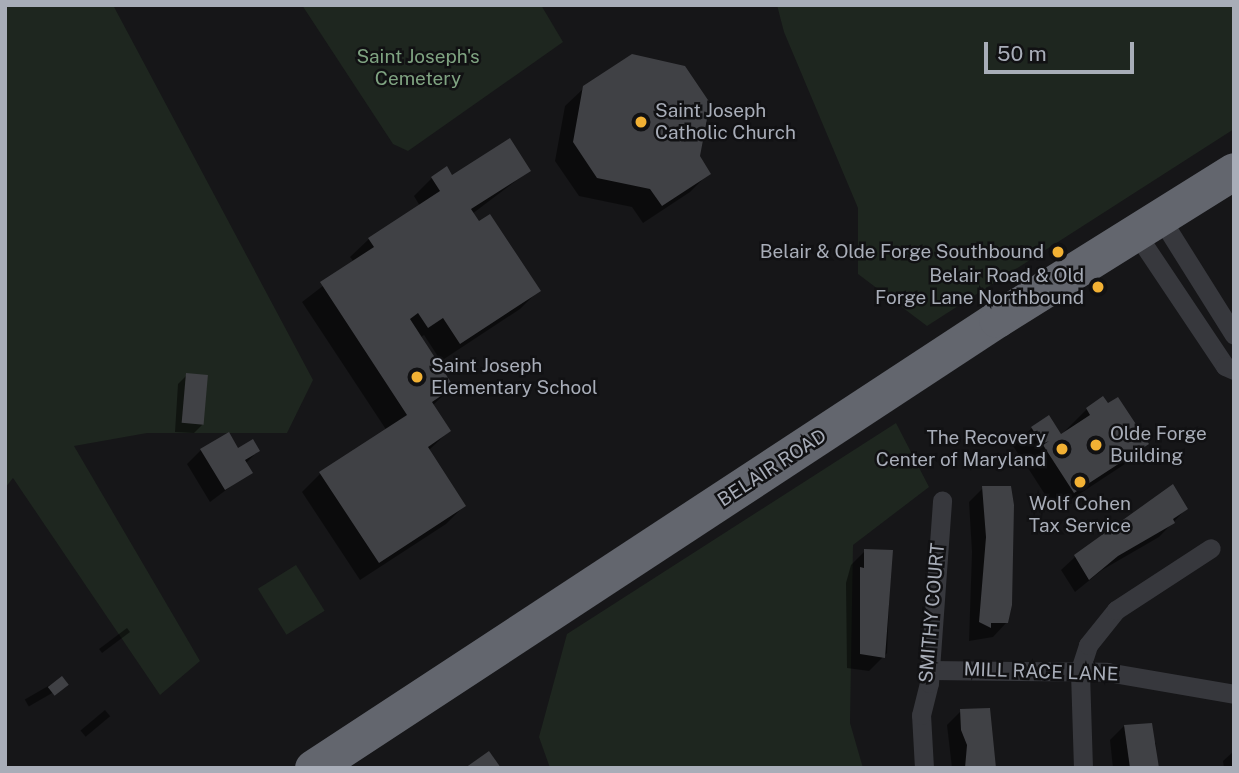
<!DOCTYPE html>
<style>
body{margin:0}
#map{position:relative;width:1239px;height:773px;overflow:hidden;background:#161618;font-family:"Public Sans",sans-serif}
div>[style]{position:absolute}
[style*='--x']{left:calc(var(--x)*1px);top:calc(var(--y)*1px);width:calc(var(--w)*1px);rotate:calc(var(--a)*1deg)}
.green>*{inset:0;background:#1e261f;transform-origin:0 0}
.shadow>*{inset:0;background:#0007;transform-origin:0 0}
.building>*{inset:0;background:#404145;transform-origin:0 0}
.street>*{height:19px;margin:-9.5px;padding:0 9.5px;transform-origin:9.5px;border-radius:9.5px;background:#37383d}
.highway>*{height:37px;margin:-18.5px;padding:0 18.5px;transform-origin:18.5px;border-radius:18.5px;background:#63666e}
.dots>*{width:19px;height:19px;translate:-50% -50%;box-sizing:border-box;border:4px solid #111113;border-radius:50%}
span{translate:-50% -50%;white-space:nowrap;text-align:center;line-height:1.15;-webkit-text-stroke:5px #111113;paint-order:stroke}
.park-label{font-size:19px;color:#7fa381}
.poi-label{font-size:19px;color:#a8adb8}
.left{translate:0 -50%;text-align:left}
.right{translate:-100% -50%;text-align:right}
.street-label{font-size:19px;color:#a8adb8}
.frame{position:absolute;inset:0;border:7px solid #a8adb8;pointer-events:none}
.scale{position:absolute;left:984px;top:42px;width:150px;height:32px;box-sizing:border-box;border:4px solid #a8adb8;border-top:0;padding-left:9px;font-size:21px;line-height:24px;white-space:nowrap;color:#a8adb8;-webkit-text-stroke:5px #111113;paint-order:stroke}
</style>
<div id="map">
<div class="green">
<div style="clip-path:polygon(5px 5px,113px 5px,313px 380px,287px 433px,147px 433px,74px 446px,200px 661px,160px 695px,13px 478px,5px 488px)"></div>
<div style="clip-path:polygon(302px 5px,541px 5px,563px 42px,408px 151px,393px 144px)"></div>
<div style="clip-path:polygon(777px 5px,1234px 5px,1234px 129px,927px 326px,858px 274px,858px 208px,784px 32px)"></div>
<div style="clip-path:polygon(896px 423px,929px 487px,853px 545px,850px 723px,863px 768px,550px 768px,539px 737px,567px 634px)"></div>
<div style="left:296px;top:565px;width:54px;height:45px;rotate:58deg"></div>
</div>
<div class="shadow">
<div style="clip-path:polygon(584px 88px,698px 157px,709px 173px,690px 192px,643px 223px,632px 207px,579px 196px,555px 161px,565px 106px)"></div>
<div style="clip-path:polygon(529px 171px,472px 214px,538px 291px,520px 309px,441px 361px,424px 335px,420px 338px,452px 387px,432px 406px,449px 431px,428px 451px,464px 506px,446px 524px,360px 580px,302px 492px,320px 474px,387px 431px,302px 302px,354px 262px,350px 257px,369px 239px,420px 206px,414px 196px,432px 178px)"></div>
<div style="clip-path:polygon(187px 375px,203px 424px,194px 433px,175px 432px,178px 384px)"></div>
<div style="clip-path:polygon(1087px 409px,1146px 444px,1128px 462px,1055px 510px,1026px 465px,1033px 457px,1023px 461px,1013px 446px,1032px 428px,1060px 436px)"></div>
<div style="clip-path:polygon(201px 450px,238px 450px,258px 451px,245px 464px,250px 472px,210px 502px,187px 464px)"></div>
<div style="clip-path:polygon(983px 488px,1007px 622px,993px 637px,969px 641px,972px 552px,969px 502px)"></div>
<div style="clip-path:polygon(1186px 509px,1159px 537px,1102px 570px,1075px 592px,1061px 570px,1075px 557px)"></div>
<div style="clip-path:polygon(865px 551px,891px 551px,887px 653px,869px 671px,847px 668px,846px 583px,851px 565px)"></div>
<div style="left:127px;top:628px;width:5px;height:35px;rotate:53deg"></div>
<div style="left:62px;top:678px;width:8px;height:43px;rotate:60deg"></div>
<div style="left:105px;top:710px;width:8px;height:32px;rotate:50deg"></div>
<div style="clip-path:polygon(961px 711px,993px 768px,952px 768px,947px 725px)"></div>
<div style="clip-path:polygon(1124px 726px,1156px 743px,1157px 768px,1113px 768px,1110px 740px)"></div>
<div style="clip-path:polygon(1234px 751px,1234px 768px,1224px 768px,1223px 761px)"></div>
</div>
<div class="building">
<div style="clip-path:polygon(632px 54px,685px 66px,710px 103px,700px 156px,711px 174px,662px 206px,650px 189px,597px 178px,573px 142px,583px 86px)"></div>
<div style="clip-path:polygon(510px 138px,531px 171px,471px 209px,479px 221px,490px 214px,541px 291px,460px 344px,443px 318px,428px 328px,418px 313px,410px 319px,454px 387px,432px 402px,451px 431px,428px 447px,466px 506px,379px 563px,319px 472px,407px 415px,320px 282px,374px 247px,368px 238px,440px 191px,431px 177px,447px 166px,452px 175px)"></div>
<div style="left:186px;top:373px;width:22px;height:50px;rotate:5deg"></div>
<div style="clip-path:polygon(1103px 396px,1108px 403px,1118px 397px,1149px 444px,1074px 493px,1043px 445px,1049px 441px,1042px 444px,1031px 427px,1049px 415px,1061px 434px,1090px 415px,1086px 408px)"></div>
<div style="clip-path:polygon(229px 432px,238px 448px,253px 439px,260px 451px,245px 460px,253px 473px,225px 490px,200px 449px)"></div>
<div style="clip-path:polygon(1173px 484px,1188px 509px,1173px 519px,1175px 523px,1118px 556px,1089px 580px,1074px 555px)"></div>
<div style="clip-path:polygon(982px 486px,1011px 486px,1014px 505px,1012px 605px,1008px 623px,991px 623px,991px 628px,979px 622px,986px 537px)"></div>
<div style="clip-path:polygon(864px 549px,893px 550px,885px 658px,860px 654px,860px 567px,864px 568px)"></div>
<div style="left:62px;top:676px;width:11px;height:18px;rotate:52deg"></div>
<div style="clip-path:polygon(990px 708px,996px 768px,965px 768px,967px 745px,961px 730px,960px 709px)"></div>
<div style="clip-path:polygon(1152px 723px,1159px 768px,1130px 768px,1124px 725px)"></div>
<div style="clip-path:polygon(489px 751px,501px 768px,465px 768px)"></div>
</div>
<div class="street">
<div style="--x:1160;--y:217;--w:139;--a:57.9"></div>
<div style="--x:1136;--y:233;--w:160;--a:56.2"></div>
<div style="--x:1225;--y:366;--w:10;--a:24"></div>
<div style="--x:930;--y:670;--w:177;--a:0.6"></div>
<div style="--x:1107;--y:672;--w:129;--a:9.8"></div>
<div style="--x:924;--y:768;--w:53;--a:-93.2"></div>
<div style="--x:921;--y:715;--w:33;--a:-76"></div>
<div style="--x:929;--y:683;--w:183;--a:-85.9"></div>
<div style="--x:1083;--y:768;--w:98;--a:-91.8"></div>
<div style="--x:1080;--y:670;--w:26;--a:-72"></div>
<div style="--x:1088;--y:645;--w:45;--a:-51.3"></div>
<div style="--x:1116;--y:610;--w:113;--a:-33.1"></div>
</div>
<div class="highway">
<div style="--x:313;--y:768;--w:818;--a:-33.28"></div>
<div style="--x:997;--y:319;--w:279;--a:-32"></div>
</div>
<div class="dots">
<div style="left:641px;top:122px;background:#f2b134"></div>
<div style="left:1058px;top:252px;background:#f2b134"></div>
<div style="left:1098px;top:287px;background:#f2b134"></div>
<div style="left:417px;top:377px;background:#f2b134"></div>
<div style="left:1096px;top:445px;background:#f2b134"></div>
<div style="left:1062px;top:449px;background:#f2b134"></div>
<div style="left:1080px;top:482px;background:#f2b134"></div>
</div>
<div class="park-label">
<span style="left:418px;top:68px">Saint Joseph's<br>Cemetery</span>
</div>
<div class="poi-label">
<span class="left" style="left:655px;top:122px">Saint Joseph<br>Catholic Church</span>
<span class="right" style="left:1044px;top:252px">Belair &amp; Olde Forge Southbound</span>
<span class="right" style="left:1084px;top:287px">Belair Road &amp; Old<br>Forge Lane Northbound</span>
<span class="left" style="left:431px;top:377px">Saint Joseph<br>Elementary School</span>
<span class="left" style="left:1110px;top:445px">Olde Forge<br>Building</span>
<span class="right" style="left:1046px;top:449px">The Recovery<br>Center of Maryland</span>
<span style="left:1080px;top:515px">Wolf Cohen<br>Tax Service</span>
</div>
<div class="street-label">
<span style="left:772px;top:468px;rotate:-33deg">BELAIR ROAD</span>
<span style="left:932px;top:613px;rotate:-85deg">SMITHY COURT</span>
<span style="left:1041px;top:672px;rotate:2deg">MILL RACE LANE</span>
</div>
<div class="frame"></div>
<div class="scale">50 m</div>
</div>
